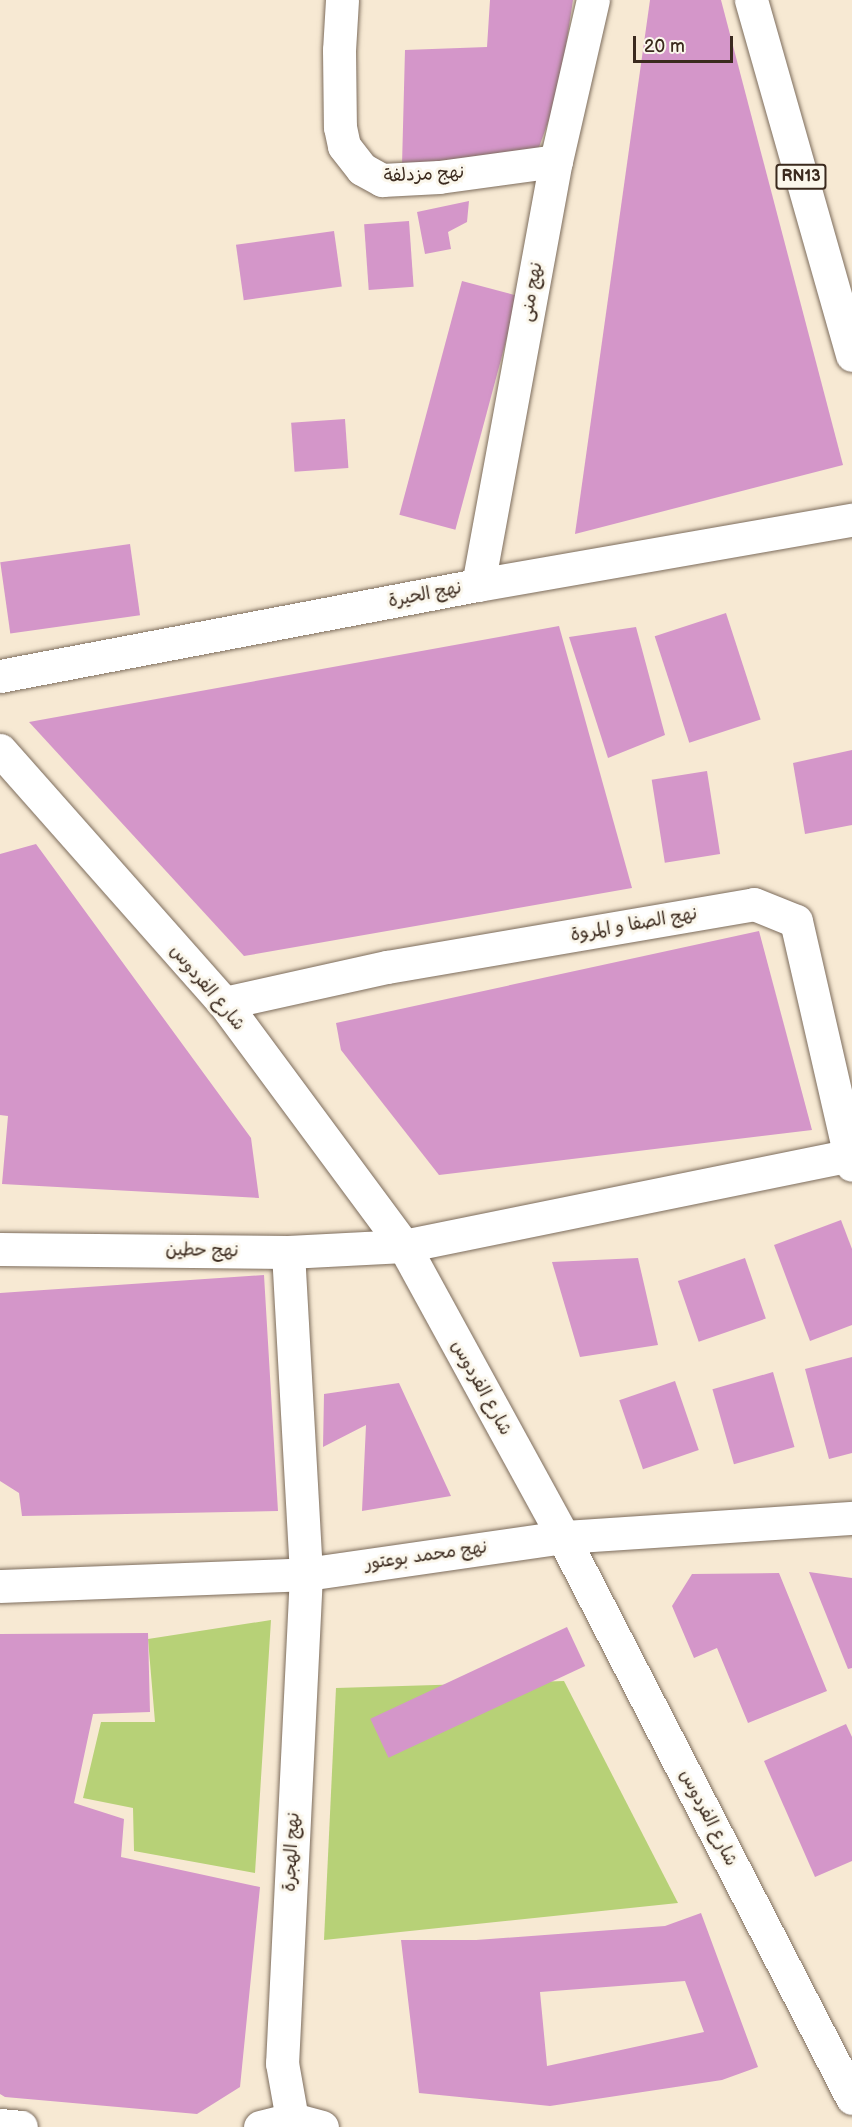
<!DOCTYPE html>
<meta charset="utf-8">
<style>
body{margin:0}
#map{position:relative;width:852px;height:2127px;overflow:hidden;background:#f7e9d3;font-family:"Balsamiq Sans","Playpen Sans Arabic",sans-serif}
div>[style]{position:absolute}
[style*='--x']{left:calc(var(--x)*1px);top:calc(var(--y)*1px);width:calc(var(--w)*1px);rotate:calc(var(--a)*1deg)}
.green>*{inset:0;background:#b7d177}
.building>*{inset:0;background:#d496c9;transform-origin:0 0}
.roads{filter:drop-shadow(0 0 2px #7d6d5d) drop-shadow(0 0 2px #7d6d5d)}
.minor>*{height:33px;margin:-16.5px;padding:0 16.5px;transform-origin:16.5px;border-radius:16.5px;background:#fff}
.major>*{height:33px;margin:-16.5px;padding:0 16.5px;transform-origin:16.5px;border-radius:16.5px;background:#fff}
span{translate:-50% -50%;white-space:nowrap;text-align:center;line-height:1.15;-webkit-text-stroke:6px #fbf7ec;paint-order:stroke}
.shield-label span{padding:2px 4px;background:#fbf7ec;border:2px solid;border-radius:4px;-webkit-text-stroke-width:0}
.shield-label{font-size:16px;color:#3b2a1e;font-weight:700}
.street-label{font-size:18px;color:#3b2a1e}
.scale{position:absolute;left:633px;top:36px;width:100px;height:27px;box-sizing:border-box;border:3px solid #3b2a1e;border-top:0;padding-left:8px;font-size:18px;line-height:21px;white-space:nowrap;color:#3b2a1e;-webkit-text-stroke:4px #fbf7ec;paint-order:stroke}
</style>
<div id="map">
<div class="green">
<div style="clip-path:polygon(271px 1620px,255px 1873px,134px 1851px,133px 1808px,83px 1798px,101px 1722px,155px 1722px,148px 1639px)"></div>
<div style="clip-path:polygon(564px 1681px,678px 1903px,324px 1940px,336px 1688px)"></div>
</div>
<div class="building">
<div style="clip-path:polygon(490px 0,573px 0,559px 92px,538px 150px,402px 165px,405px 50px,487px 47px)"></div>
<div style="clip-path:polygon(650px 0,721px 0,843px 465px,575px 534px)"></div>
<div style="clip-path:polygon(469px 201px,467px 222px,448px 232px,451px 249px,425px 254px,417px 212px)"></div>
<div style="left:409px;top:221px;width:66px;height:45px;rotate:86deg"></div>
<div style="left:334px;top:231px;width:56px;height:99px;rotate:82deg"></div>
<div style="left:462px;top:281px;width:58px;height:242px;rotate:15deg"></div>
<div style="left:345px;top:419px;width:49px;height:54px;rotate:86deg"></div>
<div style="left:130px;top:544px;width:72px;height:131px;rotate:82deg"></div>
<div style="left:726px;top:613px;width:112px;height:75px;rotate:72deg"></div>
<div style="clip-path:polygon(559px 626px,632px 888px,244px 956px,29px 722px)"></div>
<div style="clip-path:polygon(636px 627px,665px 735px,608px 758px,569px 637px)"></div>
<div style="clip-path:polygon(852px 750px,852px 825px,805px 834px,793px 763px)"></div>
<div style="left:707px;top:771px;width:84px;height:56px;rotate:81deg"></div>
<div style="clip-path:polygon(36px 844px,251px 1138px,259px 1198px,2px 1184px,8px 1116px,0 1115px,0 854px)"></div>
<div style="clip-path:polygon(759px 931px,812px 1130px,439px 1175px,341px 1050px,336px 1023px)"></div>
<div style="clip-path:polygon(841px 1220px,852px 1249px,852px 1325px,810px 1341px,774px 1245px)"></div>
<div style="clip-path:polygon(638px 1258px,658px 1345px,580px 1357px,552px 1262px)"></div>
<div style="left:745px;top:1258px;width:64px;height:71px;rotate:71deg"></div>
<div style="clip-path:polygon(264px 1275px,278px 1511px,22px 1516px,19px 1493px,0 1481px,0 1293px)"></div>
<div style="clip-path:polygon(852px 1357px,852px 1453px,829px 1459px,805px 1369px)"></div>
<div style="left:773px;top:1372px;width:78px;height:63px;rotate:74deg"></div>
<div style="left:675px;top:1381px;width:73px;height:59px;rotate:71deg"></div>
<div style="clip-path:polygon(399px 1383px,451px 1496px,362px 1511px,366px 1425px,323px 1447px,324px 1394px)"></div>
<div style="clip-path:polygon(809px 1572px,852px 1578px,852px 1668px,848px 1669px)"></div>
<div style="clip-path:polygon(779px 1573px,827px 1691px,748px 1723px,717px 1648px,694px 1658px,672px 1606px,692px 1574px)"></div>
<div style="left:567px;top:1627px;width:43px;height:217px;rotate:65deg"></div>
<div style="clip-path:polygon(148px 1633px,150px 1712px,93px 1714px,74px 1803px,124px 1819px,121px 1857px,260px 1887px,240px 2087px,197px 2114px,5px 2097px,0 2094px,0 1634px)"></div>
<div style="clip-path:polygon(846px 1724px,852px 1737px,852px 1861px,815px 1877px,764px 1761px)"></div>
<div style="clip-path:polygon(evenodd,701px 1913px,758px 2067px,722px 2080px,550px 2106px,419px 2093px,401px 1940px,476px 1940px,665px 1926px,701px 1913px,685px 1981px,704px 2032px,547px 2066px,540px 1992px,685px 1981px)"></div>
</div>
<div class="roads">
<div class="minor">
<div style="--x:342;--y:0;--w:50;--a:93.4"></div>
<div style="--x:339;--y:50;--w:77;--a:89.3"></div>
<div style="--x:340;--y:127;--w:19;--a:78"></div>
<div style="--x:344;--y:146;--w:29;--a:52"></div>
<div style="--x:362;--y:169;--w:23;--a:29"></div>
<div style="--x:382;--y:180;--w:57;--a:-3"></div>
<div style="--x:439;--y:177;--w:118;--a:-7.8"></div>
<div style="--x:478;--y:585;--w:431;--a:-79.6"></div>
<div style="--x:556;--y:161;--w:165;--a:-77.1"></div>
<div style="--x:0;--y:676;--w:487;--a:-10.8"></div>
<div style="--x:478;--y:585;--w:380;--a:-9.9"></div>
<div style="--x:0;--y:750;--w:338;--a:48.5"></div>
<div style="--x:224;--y:1003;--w:302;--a:53.5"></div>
<div style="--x:404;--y:1246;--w:332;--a:61.3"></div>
<div style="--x:563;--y:1537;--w:631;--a:62.74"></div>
<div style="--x:224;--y:1003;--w:167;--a:-12.5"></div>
<div style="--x:387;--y:967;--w:372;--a:-9.7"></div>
<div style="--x:754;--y:904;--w:45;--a:22"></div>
<div style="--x:796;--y:921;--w:250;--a:77.1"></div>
<div style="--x:0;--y:1249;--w:288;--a:0.6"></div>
<div style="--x:288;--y:1252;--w:116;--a:-3"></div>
<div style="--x:404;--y:1246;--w:457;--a:-11.5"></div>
<div style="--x:288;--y:1252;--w:323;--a:86.8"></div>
<div style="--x:306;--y:1574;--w:490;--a:92.8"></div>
<div style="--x:282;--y:2063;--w:57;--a:79.9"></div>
<div style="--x:292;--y:2119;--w:10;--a:53"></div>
<div style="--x:0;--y:1586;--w:306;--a:-2.2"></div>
<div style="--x:306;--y:1574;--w:260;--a:-8.2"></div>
<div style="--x:563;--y:1537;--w:290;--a:-3.8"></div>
<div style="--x:0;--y:2125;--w:21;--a:5"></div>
<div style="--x:260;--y:2127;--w:33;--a:-14"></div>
<div style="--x:292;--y:2119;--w:31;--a:15"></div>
</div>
<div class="major">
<div style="--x:751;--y:0;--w:369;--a:74.1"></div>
</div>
</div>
<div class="shield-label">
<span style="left:801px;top:177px">RN13</span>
</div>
<div class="street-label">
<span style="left:424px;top:175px;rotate:-3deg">نهج مزدلفة</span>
<span style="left:532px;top:292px;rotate:-80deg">نهج منى</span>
<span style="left:425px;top:595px;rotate:-11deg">نهج الحيرة</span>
<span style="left:634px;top:925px;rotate:-10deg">نهج الصفا و المروة</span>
<span style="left:207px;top:988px;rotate:50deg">شارع الفردوس</span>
<span style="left:202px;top:1251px;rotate:1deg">نهج حطين</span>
<span style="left:481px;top:1388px;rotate:61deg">شارع الفردوس</span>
<span style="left:426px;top:1556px;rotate:-8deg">نهج محمد بوعتور</span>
<span style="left:708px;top:1818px;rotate:63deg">شارع الفردوس</span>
<span style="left:292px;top:1852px;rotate:-87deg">نهج الهجرة</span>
</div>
<div class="scale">20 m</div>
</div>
